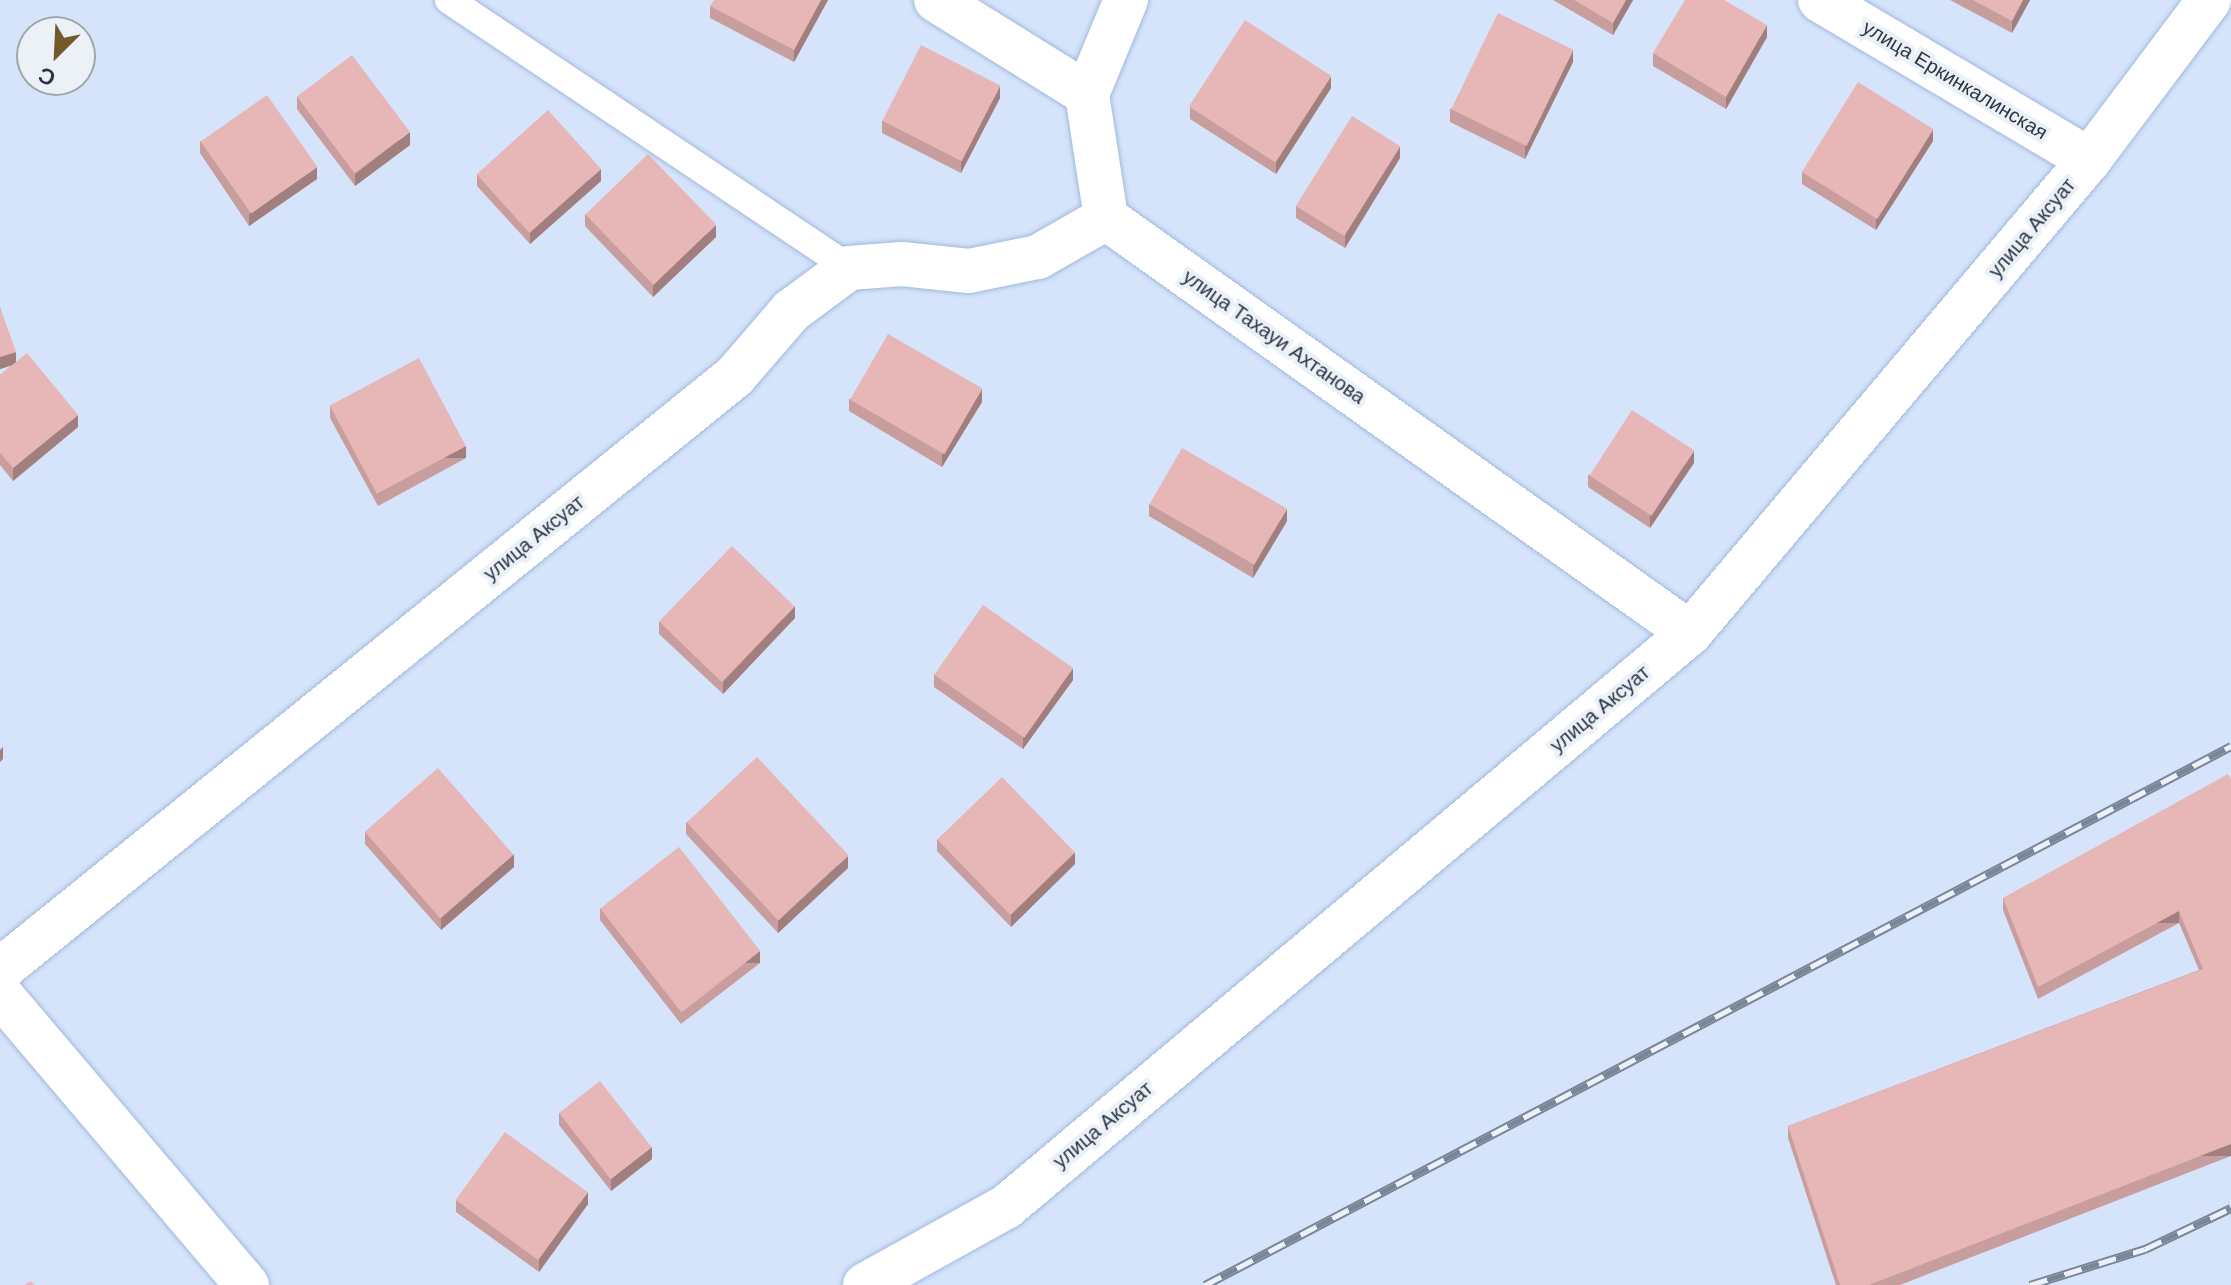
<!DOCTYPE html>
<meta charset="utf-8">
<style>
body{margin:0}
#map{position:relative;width:2231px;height:1285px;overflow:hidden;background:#d5e4fb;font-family:Helvetica,sans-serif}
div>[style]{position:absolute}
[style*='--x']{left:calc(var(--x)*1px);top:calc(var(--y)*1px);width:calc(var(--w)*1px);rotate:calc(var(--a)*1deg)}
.roads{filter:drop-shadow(0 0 2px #a1b9dd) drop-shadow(0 0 2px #a1b9dd)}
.lane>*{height:28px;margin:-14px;padding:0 14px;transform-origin:14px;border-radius:14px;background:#fff}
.street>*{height:44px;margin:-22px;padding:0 22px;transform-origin:22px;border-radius:22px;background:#fff}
.rail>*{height:9px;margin-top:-4.5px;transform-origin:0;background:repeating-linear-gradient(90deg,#ecf1f8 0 18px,#7a8698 0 36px);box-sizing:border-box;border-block:2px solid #7a8698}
.wall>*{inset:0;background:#c79d9d}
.shaded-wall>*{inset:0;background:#a27f7f;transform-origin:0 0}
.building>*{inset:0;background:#e7b6b6;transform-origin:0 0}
span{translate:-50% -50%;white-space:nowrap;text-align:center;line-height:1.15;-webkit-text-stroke:8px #ecf1f8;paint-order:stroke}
.street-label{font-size:20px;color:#2b3543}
.north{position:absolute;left:16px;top:16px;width:80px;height:80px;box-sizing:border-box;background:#ecf1f8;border:2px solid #9fa6b0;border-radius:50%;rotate:204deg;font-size:22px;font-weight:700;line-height:32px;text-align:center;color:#2b3543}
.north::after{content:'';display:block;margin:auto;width:28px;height:36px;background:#74592c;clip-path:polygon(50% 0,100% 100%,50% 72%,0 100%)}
</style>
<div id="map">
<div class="roads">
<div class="lane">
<div style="--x:449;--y:0;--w:481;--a:33.8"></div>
</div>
<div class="street">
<div style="--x:936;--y:0;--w:178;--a:31.9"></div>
<div style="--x:1087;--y:94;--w:125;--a:81.3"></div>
<div style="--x:1106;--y:218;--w:716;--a:35.4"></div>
<div style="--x:1820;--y:0;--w:313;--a:30.7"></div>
<div style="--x:1087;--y:94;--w:102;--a:-67.5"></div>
<div style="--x:0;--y:970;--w:945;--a:-38.94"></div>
<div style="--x:735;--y:376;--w:86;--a:-49.3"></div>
<div style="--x:791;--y:311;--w:72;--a:-36.6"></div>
<div style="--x:849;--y:268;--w:53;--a:-4.3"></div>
<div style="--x:902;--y:264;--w:67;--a:6"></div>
<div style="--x:969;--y:271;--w:70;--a:-11.5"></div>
<div style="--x:1038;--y:257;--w:78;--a:-29.8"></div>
<div style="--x:0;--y:994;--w:382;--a:49.7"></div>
<div style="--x:865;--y:1285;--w:161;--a:-29"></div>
<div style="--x:1006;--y:1207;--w:893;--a:-40"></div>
<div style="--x:1690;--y:633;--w:619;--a:-49.85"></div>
<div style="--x:2089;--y:160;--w:200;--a:-53.1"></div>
</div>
</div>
<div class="rail">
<div style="--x:1205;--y:1285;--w:1159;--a:-27.71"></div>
<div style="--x:2030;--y:1285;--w:121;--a:-17.4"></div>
<div style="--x:2145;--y:1249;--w:95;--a:-25.5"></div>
</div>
<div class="wall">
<div style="clip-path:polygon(828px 0,794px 62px,710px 18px,710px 6px)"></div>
<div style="clip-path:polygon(1553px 0,1633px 0,1613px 35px)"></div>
<div style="clip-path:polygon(1950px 0,2030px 0,2012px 33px)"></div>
<div style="clip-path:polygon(1767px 37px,1726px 109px,1653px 66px,1653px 53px)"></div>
<div style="clip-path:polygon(1573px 62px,1525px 159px,1450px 122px,1450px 109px)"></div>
<div style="clip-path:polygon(1331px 88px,1276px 174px,1190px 119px,1190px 107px)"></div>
<div style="clip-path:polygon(297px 97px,410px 145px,355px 186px,297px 109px)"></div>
<div style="clip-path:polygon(1000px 98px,961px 173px,882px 133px,882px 121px)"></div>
<div style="clip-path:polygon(200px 141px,317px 179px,249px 226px,200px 153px)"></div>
<div style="clip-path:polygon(1933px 141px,1876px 230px,1802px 184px,1802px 172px)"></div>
<div style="clip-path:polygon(1400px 158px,1345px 248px,1296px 218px,1296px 206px)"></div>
<div style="clip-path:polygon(477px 174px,601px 181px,530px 244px,477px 186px)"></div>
<div style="clip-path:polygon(585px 214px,716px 237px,653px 297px,585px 226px)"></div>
<div style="clip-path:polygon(0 307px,16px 362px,78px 427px,13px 481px,0 465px,0 375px,12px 365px,0 369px)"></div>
<div style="clip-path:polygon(849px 399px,982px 402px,942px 467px,849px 411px)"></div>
<div style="clip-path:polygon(330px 406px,466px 458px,378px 506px,330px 418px)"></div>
<div style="clip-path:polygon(1694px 463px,1650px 528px,1588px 487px,1588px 475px)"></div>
<div style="clip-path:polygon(1149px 504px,1287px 521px,1253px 578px,1149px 516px)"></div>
<div style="clip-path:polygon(795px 618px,723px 694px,659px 634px,659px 622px)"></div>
<div style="clip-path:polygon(934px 675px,1073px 680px,1023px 749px,934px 687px)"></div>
<div style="clip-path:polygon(2231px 779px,2231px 1156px,1900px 1285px,1836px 1285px,1788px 1138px,1788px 1126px,2199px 970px,2179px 923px,2038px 999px,2003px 910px,2003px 898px)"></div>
<div style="clip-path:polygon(686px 822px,848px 868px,778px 933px,686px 834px)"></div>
<div style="clip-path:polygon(365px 832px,514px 867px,441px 930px,365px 844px)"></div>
<div style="clip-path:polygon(937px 839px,1075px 864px,1011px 927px,937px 851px)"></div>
<div style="clip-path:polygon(600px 908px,760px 963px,681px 1024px,600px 920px)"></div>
<div style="clip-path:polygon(559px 1113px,652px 1159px,611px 1191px,559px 1125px)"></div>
<div style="clip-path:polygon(456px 1200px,588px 1204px,539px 1272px,456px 1212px)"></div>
</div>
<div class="shaded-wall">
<div style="clip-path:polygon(821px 0,828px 0,794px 62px,794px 50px)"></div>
<div style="clip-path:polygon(1626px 0,1633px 0,1613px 35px,1613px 23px)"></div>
<div style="clip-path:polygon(2023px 0,2030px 0,2012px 33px,2012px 21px)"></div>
<div style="clip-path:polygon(1767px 25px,1767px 37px,1726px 109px,1726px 97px)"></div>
<div style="clip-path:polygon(1573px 50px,1573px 62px,1525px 159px,1525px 146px)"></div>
<div style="clip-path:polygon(1331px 76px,1331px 88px,1276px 174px,1276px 162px)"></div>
<div style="clip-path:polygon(1000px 86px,1000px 98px,961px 173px,961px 161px)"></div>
<div style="clip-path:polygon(1933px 129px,1933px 141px,1876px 230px,1876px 218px)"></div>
<div style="clip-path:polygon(410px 132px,410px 145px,355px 186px,355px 174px)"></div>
<div style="clip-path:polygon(1400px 146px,1400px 158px,1345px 248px,1345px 235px)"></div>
<div style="clip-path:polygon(317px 167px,317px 179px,249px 226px,249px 214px)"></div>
<div style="clip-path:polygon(601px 169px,601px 181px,530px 244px,530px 232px)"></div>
<div style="clip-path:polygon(716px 225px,716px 237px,653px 297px,653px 285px)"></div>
<div style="clip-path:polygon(16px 352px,16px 364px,0 369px,0 357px)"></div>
<div style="clip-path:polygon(982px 389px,982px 402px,942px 467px,942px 455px)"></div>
<div style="clip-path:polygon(78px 415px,78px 427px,13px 481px,13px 468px)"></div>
<div style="left:466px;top:446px;width:12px;height:100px;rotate:90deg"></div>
<div style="clip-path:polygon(1694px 451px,1694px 463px,1650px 528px,1650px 516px)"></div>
<div style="clip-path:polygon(1287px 509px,1287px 521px,1253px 578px,1253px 566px)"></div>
<div style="clip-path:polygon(795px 606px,795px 618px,723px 694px,723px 682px)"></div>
<div style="clip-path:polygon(1073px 668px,1073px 680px,1023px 749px,1023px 737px)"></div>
<div style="clip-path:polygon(3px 747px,3px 759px,0 762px,0 750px)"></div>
<div style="clip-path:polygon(1075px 852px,1075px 864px,1011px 927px,1011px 915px)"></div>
<div style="clip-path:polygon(514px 854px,514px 867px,441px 930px,441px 918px)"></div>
<div style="clip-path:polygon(848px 856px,848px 868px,778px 933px,778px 921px)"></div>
<div style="left:2179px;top:911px;width:12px;height:160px;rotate:90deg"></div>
<div style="left:760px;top:951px;width:12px;height:100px;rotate:90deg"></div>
<div style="left:2231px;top:1144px;width:12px;height:388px;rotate:90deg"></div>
<div style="clip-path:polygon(652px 1147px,652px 1159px,611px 1191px,611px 1179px)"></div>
<div style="clip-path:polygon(588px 1192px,588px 1204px,539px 1272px,539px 1259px)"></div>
</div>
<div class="building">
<div style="clip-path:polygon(714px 0,821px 0,794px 50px,710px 6px)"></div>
<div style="clip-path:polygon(1574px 0,1626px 0,1613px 23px)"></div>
<div style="clip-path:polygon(1685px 0,1724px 0,1767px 25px,1726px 97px,1653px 53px)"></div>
<div style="clip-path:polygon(1973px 0,2023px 0,2012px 21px)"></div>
<div style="left:1498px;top:13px;width:84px;height:107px;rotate:26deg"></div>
<div style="left:1245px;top:20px;width:103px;height:103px;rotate:33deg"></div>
<div style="left:921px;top:45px;width:89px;height:85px;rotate:27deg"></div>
<div style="left:352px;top:55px;width:96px;height:69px;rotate:53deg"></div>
<div style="left:1858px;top:82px;width:89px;height:106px;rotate:32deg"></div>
<div style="left:267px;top:95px;width:88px;height:81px;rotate:55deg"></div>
<div style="left:548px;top:110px;width:79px;height:96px;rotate:48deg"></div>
<div style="left:1352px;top:116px;width:57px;height:106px;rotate:32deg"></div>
<div style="left:648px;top:154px;width:98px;height:87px;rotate:46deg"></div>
<div style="clip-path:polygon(0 307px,16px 352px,0 357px)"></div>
<div style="left:888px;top:334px;width:109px;height:76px;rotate:30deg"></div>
<div style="clip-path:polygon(27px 353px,78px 415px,13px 468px,0 453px,0 375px)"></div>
<div style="left:419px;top:358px;width:100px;height:101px;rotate:62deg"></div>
<div style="left:1632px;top:410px;width:74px;height:78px;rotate:33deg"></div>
<div style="left:1182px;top:448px;width:121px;height:65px;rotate:30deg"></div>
<div style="left:732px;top:546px;width:87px;height:105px;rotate:44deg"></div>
<div style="left:983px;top:605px;width:110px;height:85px;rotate:35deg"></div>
<div style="left:757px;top:757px;width:134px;height:96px;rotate:47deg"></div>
<div style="left:438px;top:768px;width:115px;height:97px;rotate:49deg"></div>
<div style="clip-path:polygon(2228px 774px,2231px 779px,2231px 1144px,1869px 1285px,1840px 1285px,1788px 1126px,2203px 969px,2179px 911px,2038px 987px,2003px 898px)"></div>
<div style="left:1002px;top:777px;width:105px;height:90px;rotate:46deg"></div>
<div style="left:679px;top:847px;width:132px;height:100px;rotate:52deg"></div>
<div style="left:600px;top:1081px;width:84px;height:52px;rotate:52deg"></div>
<div style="left:505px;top:1132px;width:102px;height:84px;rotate:36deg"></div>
<div style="clip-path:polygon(31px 1281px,34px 1285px,24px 1285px)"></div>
</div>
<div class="street-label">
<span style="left:1955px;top:80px;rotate:31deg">улица Еркинкалинская</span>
<span style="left:2032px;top:228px;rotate:-50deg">улица Аксуат</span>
<span style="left:1274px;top:337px;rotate:35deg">улица Тахауи Ахтанова</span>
<span style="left:534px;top:538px;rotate:-39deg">улица Аксуат</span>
<span style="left:1600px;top:709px;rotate:-40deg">улица Аксуат</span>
<span style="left:1103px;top:1125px;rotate:-40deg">улица Аксуат</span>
</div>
<div class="north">С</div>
</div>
